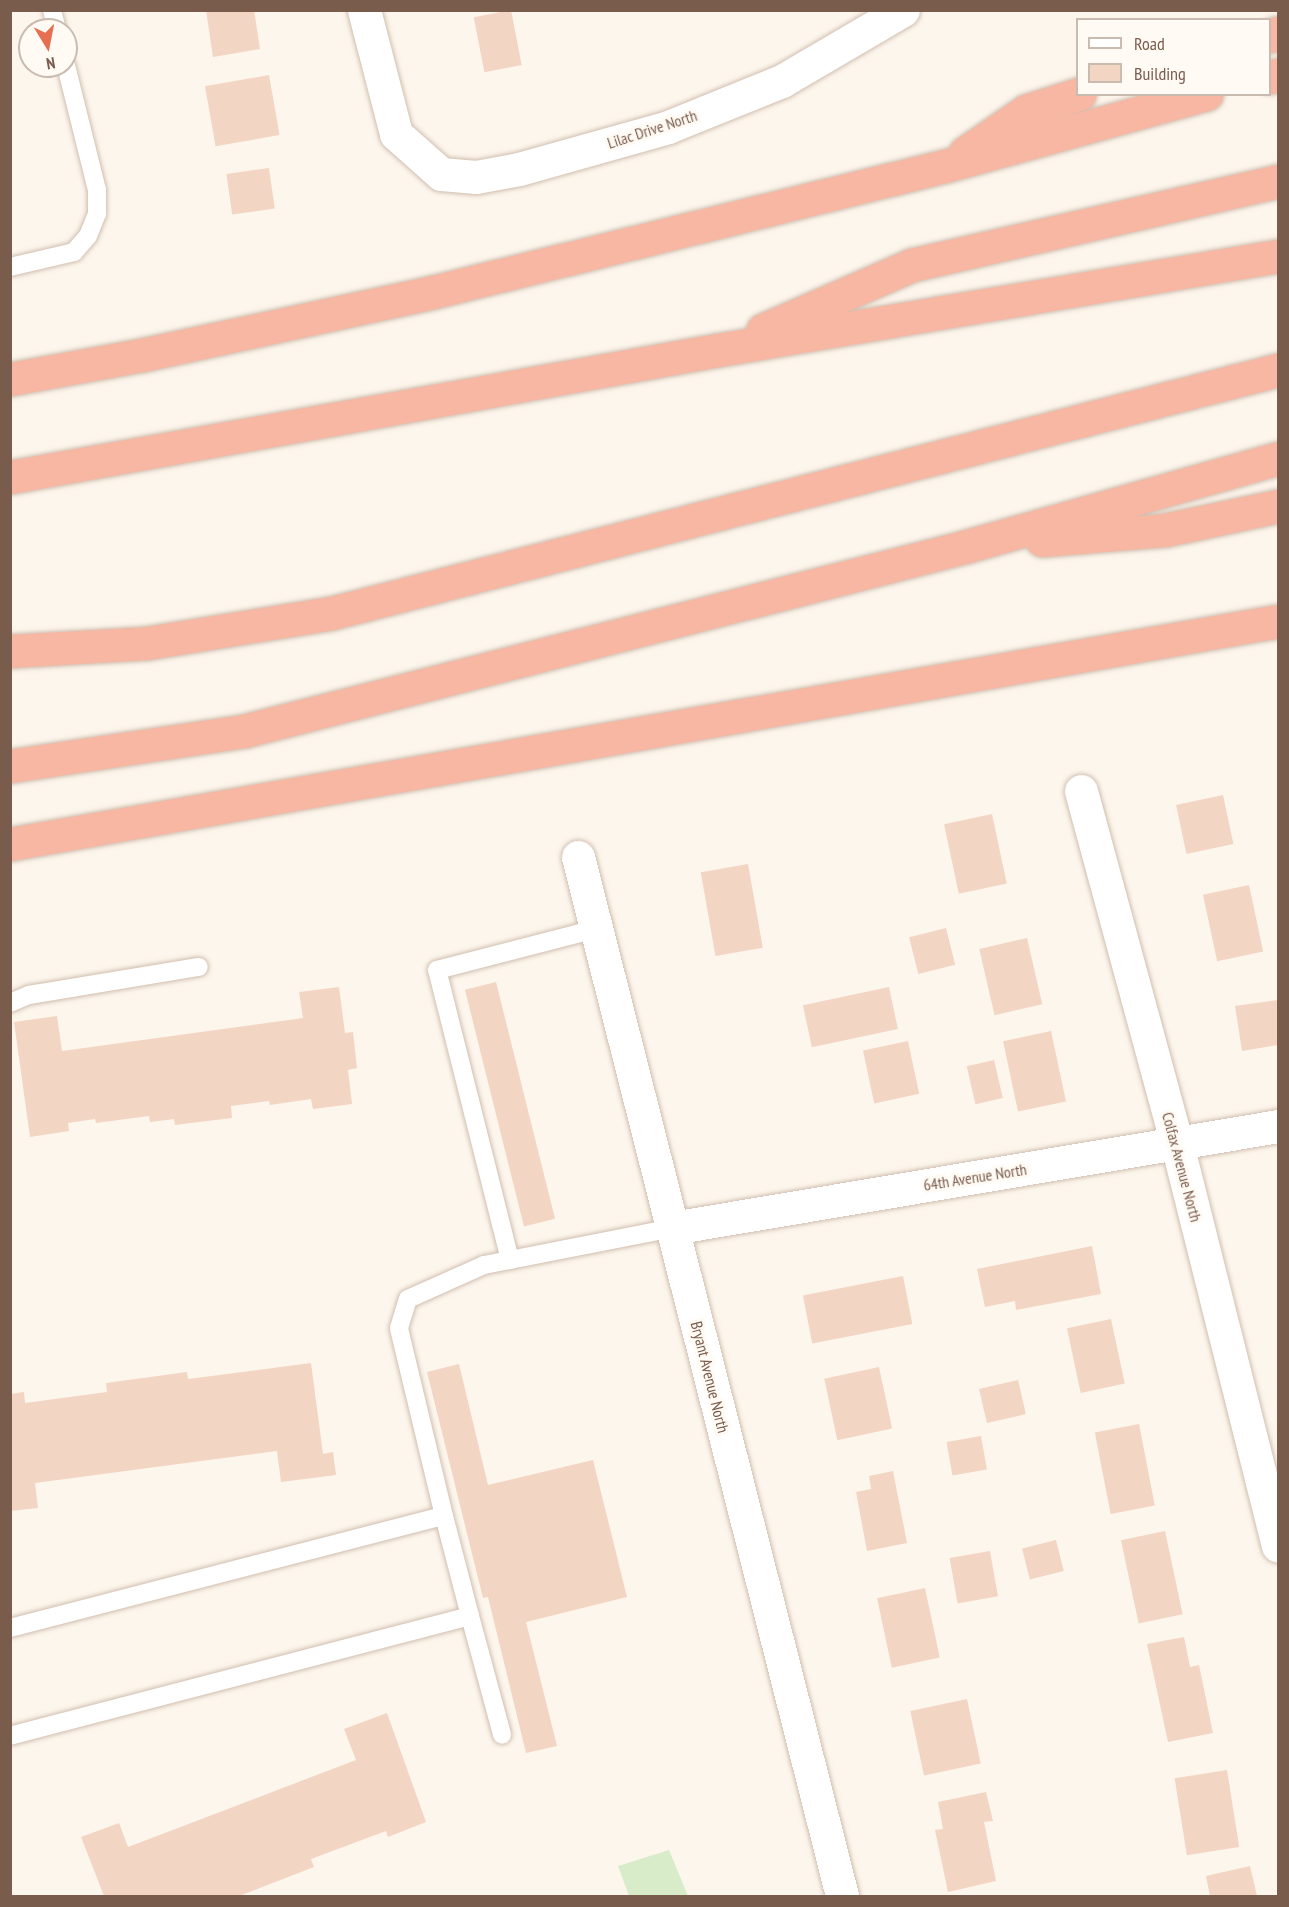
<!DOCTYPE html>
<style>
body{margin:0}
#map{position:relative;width:1289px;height:1907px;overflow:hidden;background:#fdf6ec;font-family:"PT Sans Narrow",sans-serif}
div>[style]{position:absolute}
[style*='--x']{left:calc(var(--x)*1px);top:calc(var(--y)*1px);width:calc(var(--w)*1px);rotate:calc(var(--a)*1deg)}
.green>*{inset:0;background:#d8ecc9}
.building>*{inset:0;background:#f3d5c3;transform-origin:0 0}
.roads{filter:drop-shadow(0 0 2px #d1beb0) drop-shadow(0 0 2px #d1beb0)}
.lane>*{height:18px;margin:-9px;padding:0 9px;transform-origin:9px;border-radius:9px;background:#fff}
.street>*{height:33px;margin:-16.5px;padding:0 16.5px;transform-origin:16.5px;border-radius:16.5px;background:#fff}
.highway>*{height:33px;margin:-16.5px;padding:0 16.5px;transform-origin:16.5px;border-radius:16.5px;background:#f7b7a3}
span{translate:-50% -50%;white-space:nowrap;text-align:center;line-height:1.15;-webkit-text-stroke:6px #fffaf3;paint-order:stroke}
.street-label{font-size:16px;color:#7a5c4d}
.frame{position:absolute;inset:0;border:12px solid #7a5c4d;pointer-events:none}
.legend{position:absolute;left:1076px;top:18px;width:195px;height:78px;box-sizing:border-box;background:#fffaf3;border:2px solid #cabbb1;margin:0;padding:8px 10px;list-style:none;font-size:18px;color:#7a5c4d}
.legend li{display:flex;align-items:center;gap:12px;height:30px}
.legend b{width:30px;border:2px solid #cabbb1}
.north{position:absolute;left:18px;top:18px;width:60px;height:60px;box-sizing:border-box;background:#fffaf3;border:2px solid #cabbb1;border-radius:50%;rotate:170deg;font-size:16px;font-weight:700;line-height:24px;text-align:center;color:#7a5c4d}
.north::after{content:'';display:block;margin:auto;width:21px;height:27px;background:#e76f51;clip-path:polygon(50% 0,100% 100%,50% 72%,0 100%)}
</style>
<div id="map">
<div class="green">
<div style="clip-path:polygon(669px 1850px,688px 1896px,629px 1896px,618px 1866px)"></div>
</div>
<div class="building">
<div style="clip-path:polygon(206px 10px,254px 10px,260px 49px,213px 57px)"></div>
<div style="left:511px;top:10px;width:56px;height:38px;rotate:79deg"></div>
<div style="left:269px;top:75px;width:61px;height:65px;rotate:80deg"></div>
<div style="left:269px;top:168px;width:41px;height:43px;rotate:82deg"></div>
<div style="left:1223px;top:795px;width:50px;height:48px;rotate:78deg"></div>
<div style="left:992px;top:814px;width:71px;height:49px;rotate:78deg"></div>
<div style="left:748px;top:864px;width:85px;height:48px;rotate:80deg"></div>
<div style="left:1249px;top:885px;width:68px;height:47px;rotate:78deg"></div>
<div style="left:946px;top:928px;width:38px;height:38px;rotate:76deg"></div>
<div style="left:1027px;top:938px;width:68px;height:49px;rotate:77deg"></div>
<div style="left:496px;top:982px;width:244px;height:32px;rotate:76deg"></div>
<div style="clip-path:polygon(339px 987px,345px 1033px,353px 1032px,357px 1068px,348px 1070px,352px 1104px,313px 1109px,311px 1099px,270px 1105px,269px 1101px,231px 1106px,232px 1118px,175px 1125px,174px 1119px,150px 1122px,149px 1116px,96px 1123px,95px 1119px,68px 1123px,69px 1131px,30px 1137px,14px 1022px,57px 1016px,62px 1051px,303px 1018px,299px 992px)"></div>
<div style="left:889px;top:987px;width:43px;height:88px;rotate:78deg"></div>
<div style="clip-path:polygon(1278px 1000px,1278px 1045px,1242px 1051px,1235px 1006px)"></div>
<div style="left:1051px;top:1031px;width:72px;height:49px;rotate:78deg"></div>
<div style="left:908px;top:1041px;width:54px;height:46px;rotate:78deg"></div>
<div style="left:994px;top:1060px;width:39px;height:28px;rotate:77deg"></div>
<div style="clip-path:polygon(1092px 1246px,1101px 1294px,1016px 1310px,1015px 1301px,985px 1307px,977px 1269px)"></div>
<div style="left:903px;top:1276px;width:49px;height:102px;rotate:79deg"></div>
<div style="left:1111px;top:1319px;width:66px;height:45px;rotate:78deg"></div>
<div style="clip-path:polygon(311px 1363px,323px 1454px,333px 1452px,336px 1475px,281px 1482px,277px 1451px,35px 1483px,38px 1508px,10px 1511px,10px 1394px,24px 1392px,25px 1403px,107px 1392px,106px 1383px,187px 1372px,188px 1379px)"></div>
<div style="clip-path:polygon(459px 1364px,488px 1485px,593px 1460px,627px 1597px,526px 1622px,557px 1746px,526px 1753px,488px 1597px,483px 1598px,427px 1372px)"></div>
<div style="left:879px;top:1367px;width:63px;height:56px;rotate:78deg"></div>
<div style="left:1018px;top:1380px;width:35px;height:40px;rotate:77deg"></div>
<div style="left:1139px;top:1424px;width:83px;height:45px;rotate:79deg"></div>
<div style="left:981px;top:1436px;width:34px;height:35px;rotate:80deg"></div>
<div style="clip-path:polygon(893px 1471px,907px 1543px,867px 1551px,856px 1492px,871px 1489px,869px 1476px)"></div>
<div style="left:1165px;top:1531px;width:85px;height:45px;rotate:78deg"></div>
<div style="left:1056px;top:1540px;width:32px;height:35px;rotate:76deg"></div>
<div style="left:990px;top:1551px;width:46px;height:41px;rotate:80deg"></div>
<div style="left:925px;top:1588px;width:71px;height:49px;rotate:78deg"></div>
<div style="clip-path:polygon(1184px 1637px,1190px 1667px,1199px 1665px,1213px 1733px,1168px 1742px,1147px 1644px)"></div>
<div style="left:967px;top:1699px;width:66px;height:58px;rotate:78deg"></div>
<div style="clip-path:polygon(387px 1713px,426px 1822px,388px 1837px,386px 1831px,311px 1859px,314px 1867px,239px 1896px,104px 1896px,81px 1837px,119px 1823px,128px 1847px,356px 1760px,344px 1729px)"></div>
<div style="left:1227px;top:1770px;width:78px;height:53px;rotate:81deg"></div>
<div style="clip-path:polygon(986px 1792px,993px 1821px,984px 1822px,996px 1881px,948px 1892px,935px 1830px,943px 1829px,938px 1802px)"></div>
<div style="clip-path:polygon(1250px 1866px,1257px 1896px,1210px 1896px,1206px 1876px)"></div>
</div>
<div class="roads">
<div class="lane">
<div style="--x:52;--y:10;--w:21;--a:76"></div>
<div style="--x:10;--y:267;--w:66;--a:-13.2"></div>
<div style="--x:74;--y:252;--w:21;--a:-49"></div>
<div style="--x:88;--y:236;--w:24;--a:-68"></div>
<div style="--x:97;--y:214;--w:24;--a:-90"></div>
<div style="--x:97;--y:190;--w:128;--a:-104"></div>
<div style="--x:10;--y:1003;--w:21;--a:-23"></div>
<div style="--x:29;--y:995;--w:172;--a:-9.4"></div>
<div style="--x:510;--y:1260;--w:299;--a:-104.1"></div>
<div style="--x:437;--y:970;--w:164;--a:-14.5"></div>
<div style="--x:444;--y:1516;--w:193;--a:-103.5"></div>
<div style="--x:399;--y:1328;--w:30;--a:-73"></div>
<div style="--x:408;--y:1299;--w:83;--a:-24.1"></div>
<div style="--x:484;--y:1265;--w:192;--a:-11.1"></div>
<div style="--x:470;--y:1616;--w:123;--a:74.9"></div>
<div style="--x:10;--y:1628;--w:448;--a:-14.5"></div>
<div style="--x:444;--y:1516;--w:103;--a:75.4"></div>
<div style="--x:470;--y:1616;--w:475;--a:165.4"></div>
</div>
<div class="street">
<div style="--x:364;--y:10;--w:128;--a:75.5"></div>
<div style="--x:396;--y:134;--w:60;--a:41.6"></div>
<div style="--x:441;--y:174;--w:35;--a:5"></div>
<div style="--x:476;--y:177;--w:44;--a:-10.5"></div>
<div style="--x:519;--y:169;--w:155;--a:-15.7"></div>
<div style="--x:668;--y:127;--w:123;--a:-22"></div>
<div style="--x:782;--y:81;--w:140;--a:-30.4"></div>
<div style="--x:1081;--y:791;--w:366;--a:74.8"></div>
<div style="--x:1177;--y:1144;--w:414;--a:75.9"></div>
<div style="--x:578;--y:857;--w:1072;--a:75.74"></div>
<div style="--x:672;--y:1228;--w:615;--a:-9.55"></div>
</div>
<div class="highway">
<div style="--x:1270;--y:36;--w:9;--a:-21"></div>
<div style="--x:1270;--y:77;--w:8;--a:-14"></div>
<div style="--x:965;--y:153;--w:74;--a:-34.5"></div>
<div style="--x:1026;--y:111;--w:56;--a:-17.8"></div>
<div style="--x:763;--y:330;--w:163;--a:-23.6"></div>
<div style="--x:912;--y:265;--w:376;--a:-12.9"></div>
<div style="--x:10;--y:379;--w:134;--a:-10.3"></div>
<div style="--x:142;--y:355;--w:298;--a:-12.2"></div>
<div style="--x:433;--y:292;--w:527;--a:-13.83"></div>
<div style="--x:945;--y:166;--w:271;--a:-15.4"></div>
<div style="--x:10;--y:477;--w:719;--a:-10.17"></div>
<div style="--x:718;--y:350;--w:568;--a:-9.53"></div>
<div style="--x:1042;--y:540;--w:123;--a:-4.6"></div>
<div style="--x:1165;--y:530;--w:116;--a:-12"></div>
<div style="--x:10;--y:651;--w:137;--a:-3.3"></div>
<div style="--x:147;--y:643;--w:187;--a:-9.2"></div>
<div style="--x:332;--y:613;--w:977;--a:-14.41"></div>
<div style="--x:10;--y:766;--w:237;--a:-8.5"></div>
<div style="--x:244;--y:731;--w:747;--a:-14.33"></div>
<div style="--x:968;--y:546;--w:322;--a:-15.8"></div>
<div style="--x:10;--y:844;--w:1287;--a:-9.97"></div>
</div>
</div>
<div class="street-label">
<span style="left:652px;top:129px;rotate:-18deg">Lilac Drive North</span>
<span style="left:1182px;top:1167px;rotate:75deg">Colfax Avenue North</span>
<span style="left:975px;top:1177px;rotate:-9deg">64th Avenue North</span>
<span style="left:710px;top:1377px;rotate:76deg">Bryant Avenue North</span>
</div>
<div class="frame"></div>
<ul class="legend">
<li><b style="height:8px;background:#fff"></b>Road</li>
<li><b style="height:16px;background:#f3d5c3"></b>Building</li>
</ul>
<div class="north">N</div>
</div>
